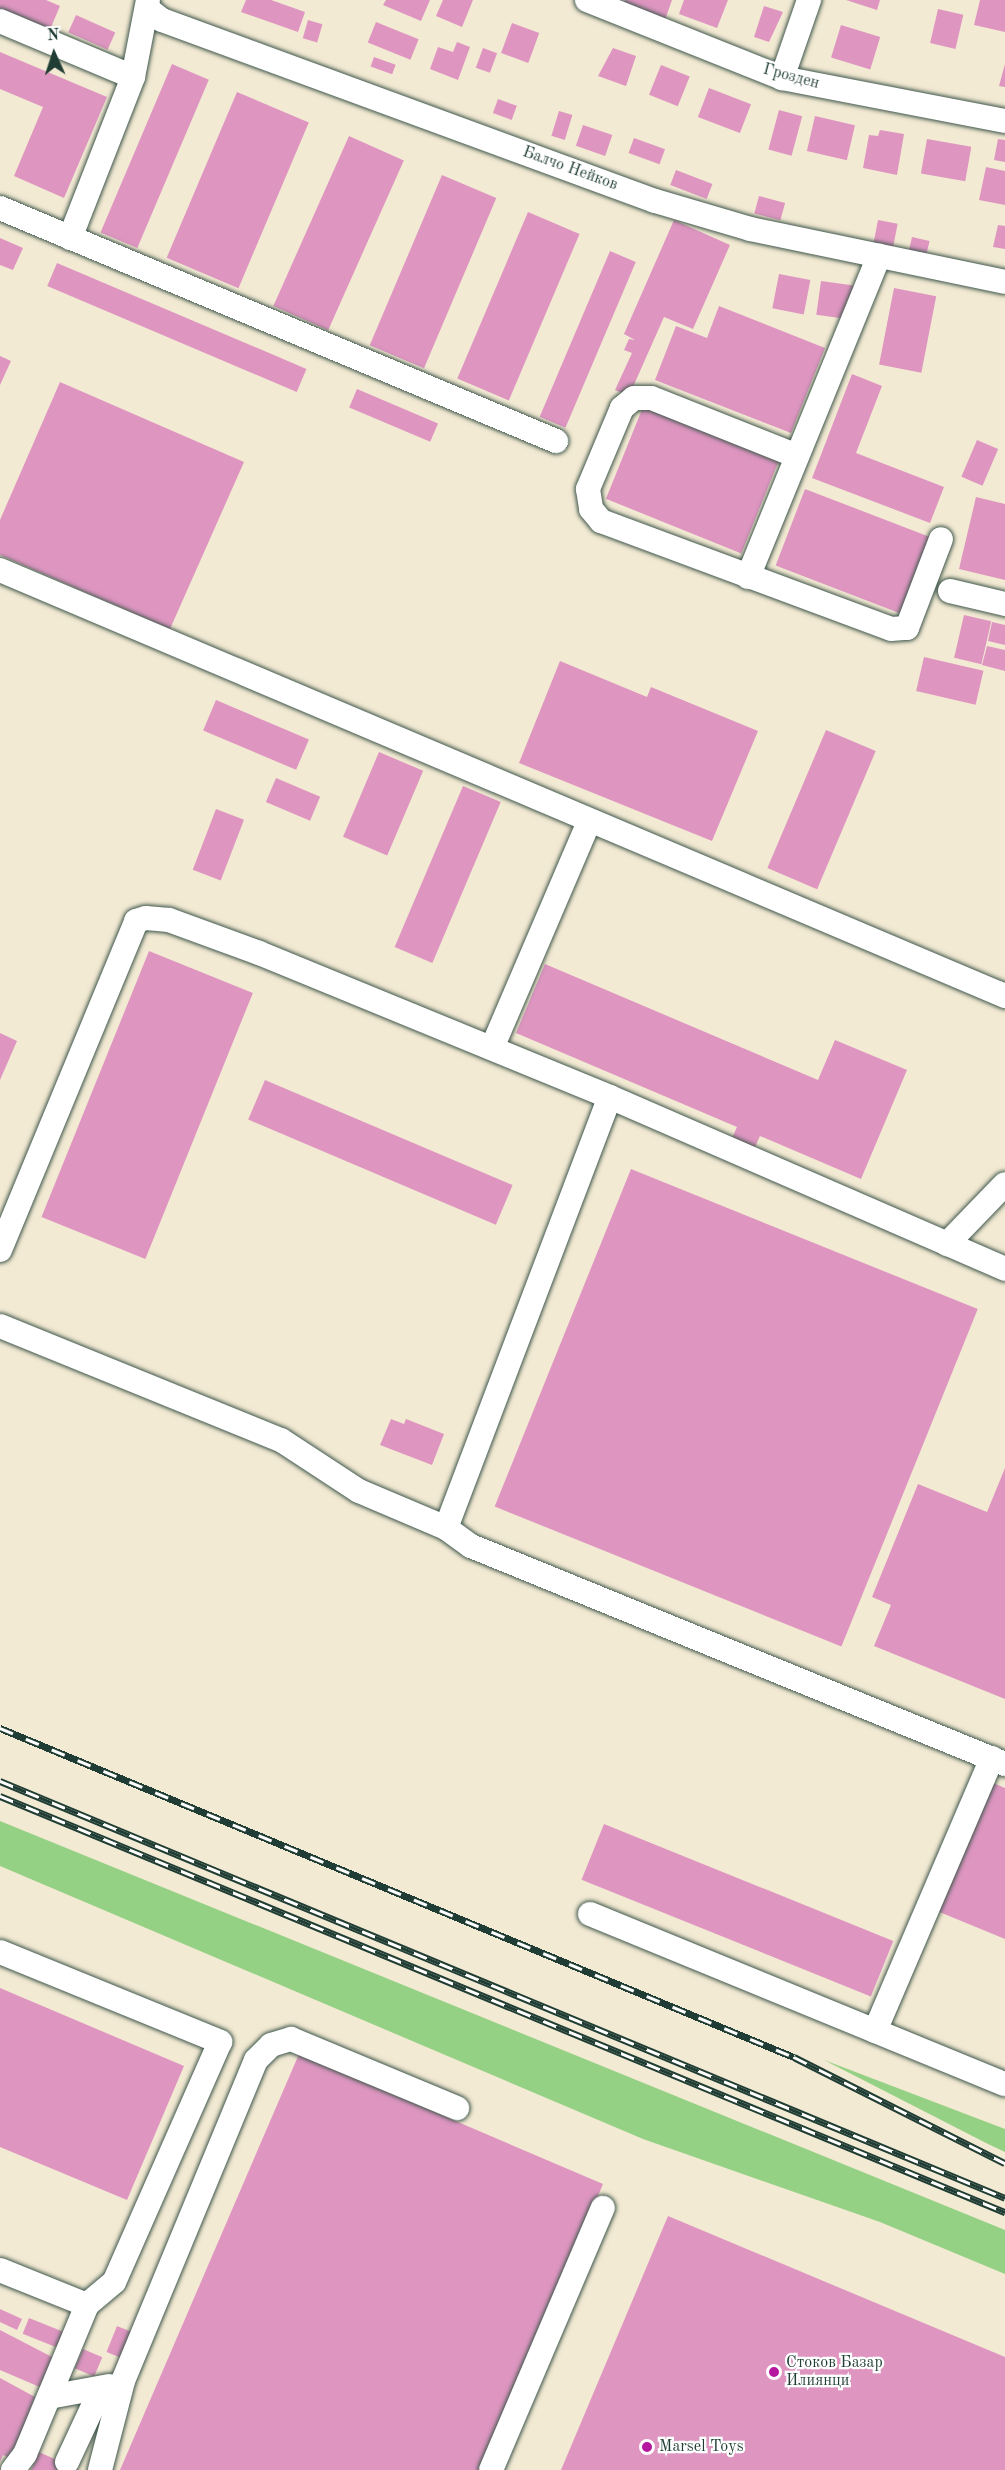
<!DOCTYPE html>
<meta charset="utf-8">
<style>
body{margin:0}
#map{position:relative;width:1005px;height:2470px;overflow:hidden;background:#f3ead3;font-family:"Old Standard TT",serif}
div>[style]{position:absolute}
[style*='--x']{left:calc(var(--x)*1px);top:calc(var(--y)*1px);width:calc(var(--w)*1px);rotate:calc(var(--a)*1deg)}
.green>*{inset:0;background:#95d185}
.building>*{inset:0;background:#de96c1;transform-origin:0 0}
.roads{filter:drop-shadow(0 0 2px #3f574c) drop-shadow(0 0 2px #3f574c)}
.minor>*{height:24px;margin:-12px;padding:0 12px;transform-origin:12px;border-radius:12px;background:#fff}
.rail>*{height:7px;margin-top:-3.5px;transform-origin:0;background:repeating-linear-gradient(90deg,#fff 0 14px,#1f3d34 0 28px);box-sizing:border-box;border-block:2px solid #1f3d34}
.dots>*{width:16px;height:16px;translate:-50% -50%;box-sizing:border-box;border:3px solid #fff;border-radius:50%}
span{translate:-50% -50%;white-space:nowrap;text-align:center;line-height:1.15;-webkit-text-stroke:4.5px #fff;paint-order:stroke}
.street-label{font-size:16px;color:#1f3d34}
.poi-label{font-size:16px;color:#1f3d34}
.left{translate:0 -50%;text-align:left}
.north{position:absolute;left:24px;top:24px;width:60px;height:60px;-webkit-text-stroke:4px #fff;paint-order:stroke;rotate:357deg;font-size:16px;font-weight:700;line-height:24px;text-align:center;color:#1f3d34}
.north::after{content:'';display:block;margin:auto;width:21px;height:27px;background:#1f3d34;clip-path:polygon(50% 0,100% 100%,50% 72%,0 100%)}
</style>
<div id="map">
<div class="green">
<div style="clip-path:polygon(0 1821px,1005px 2230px,1005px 2274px,880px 2222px,643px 2139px,0 1866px)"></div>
<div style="clip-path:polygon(824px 2060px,1005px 2129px,1005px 2152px,988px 2144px)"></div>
</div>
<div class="building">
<div style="clip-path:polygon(0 0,46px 0,60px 6px,49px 32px,0 11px)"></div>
<div style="clip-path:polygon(246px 0,271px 0,305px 12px,298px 32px,241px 12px)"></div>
<div style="clip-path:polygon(386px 0,430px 0,421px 21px,383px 5px)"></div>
<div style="clip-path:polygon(443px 0,473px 0,462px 27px,436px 16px)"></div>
<div style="clip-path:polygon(625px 0,672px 0,665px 20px,624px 5px)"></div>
<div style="clip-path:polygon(684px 0,728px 0,717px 28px,679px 14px)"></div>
<div style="clip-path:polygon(846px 0,880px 0,877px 10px)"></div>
<div style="clip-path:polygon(980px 0,1005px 0,1005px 32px,974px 25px)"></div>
<div style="clip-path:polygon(764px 6px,783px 12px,769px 42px,754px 37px)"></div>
<div style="left:938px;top:9px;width:26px;height:35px;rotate:13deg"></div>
<div style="left:76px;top:15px;width:43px;height:19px;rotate:24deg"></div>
<div style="left:308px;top:20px;width:15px;height:19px;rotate:16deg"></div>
<div style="left:376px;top:22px;width:46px;height:22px;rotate:22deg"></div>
<div style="left:512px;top:23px;width:29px;height:32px;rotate:20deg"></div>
<div style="left:841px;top:25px;width:41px;height:34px;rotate:17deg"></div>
<div style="clip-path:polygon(457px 42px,470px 47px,458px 80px,430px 69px,438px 47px,453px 52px)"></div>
<div style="left:483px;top:48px;width:15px;height:21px;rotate:20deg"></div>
<div style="clip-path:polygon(613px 48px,636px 56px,626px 86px,598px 76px)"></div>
<div style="clip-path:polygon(0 52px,107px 97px,64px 198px,14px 176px,43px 107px,0 89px)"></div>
<div style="left:374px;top:57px;width:23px;height:10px;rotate:20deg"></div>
<div style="left:172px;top:64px;width:40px;height:183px;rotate:23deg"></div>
<div style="clip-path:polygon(1005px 64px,1005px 87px,999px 86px)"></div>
<div style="left:661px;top:65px;width:31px;height:32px;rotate:22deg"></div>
<div style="left:709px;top:88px;width:45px;height:31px;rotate:21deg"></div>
<div style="left:237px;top:92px;width:78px;height:180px;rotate:23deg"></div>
<div style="left:498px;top:99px;width:20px;height:15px;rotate:20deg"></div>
<div style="left:779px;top:110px;width:24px;height:41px;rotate:15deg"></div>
<div style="left:559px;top:111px;width:14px;height:26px;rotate:17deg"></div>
<div style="left:815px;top:116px;width:41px;height:36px;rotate:13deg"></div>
<div style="left:583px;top:125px;width:31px;height:22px;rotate:19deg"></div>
<div style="clip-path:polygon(880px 130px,904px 134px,897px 175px,863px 168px,869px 135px,878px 136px)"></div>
<div style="left:349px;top:136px;width:60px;height:186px;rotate:24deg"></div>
<div style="left:634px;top:138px;width:33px;height:16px;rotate:20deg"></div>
<div style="left:927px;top:139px;width:45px;height:35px;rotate:10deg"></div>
<div style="clip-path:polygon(998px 139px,1005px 140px,1005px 162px,994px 160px)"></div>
<div style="clip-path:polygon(986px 167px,1005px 171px,1005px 205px,979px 200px)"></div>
<div style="left:676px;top:170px;width:39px;height:16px;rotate:21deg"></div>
<div style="left:442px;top:175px;width:59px;height:185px;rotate:23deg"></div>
<div style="left:759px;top:196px;width:27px;height:18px;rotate:15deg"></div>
<div style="left:528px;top:212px;width:56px;height:181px;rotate:23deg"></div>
<div style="clip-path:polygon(674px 220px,730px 245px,693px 329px,664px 317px,629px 396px,615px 390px,632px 353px,624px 350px,629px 339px,635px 340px,624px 334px)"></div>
<div style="left:878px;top:220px;width:20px;height:23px;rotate:11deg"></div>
<div style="clip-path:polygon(998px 225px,1005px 226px,1005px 249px,993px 247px)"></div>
<div style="left:912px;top:237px;width:18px;height:16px;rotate:13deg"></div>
<div style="clip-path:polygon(0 238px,23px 248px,13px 270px,0 265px)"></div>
<div style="left:610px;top:251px;width:28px;height:180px;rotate:23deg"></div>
<div style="left:57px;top:263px;width:271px;height:25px;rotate:23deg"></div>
<div style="left:779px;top:274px;width:32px;height:35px;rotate:11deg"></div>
<div style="left:821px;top:281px;width:35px;height:34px;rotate:8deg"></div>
<div style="left:894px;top:288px;width:43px;height:78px;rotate:11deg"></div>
<div style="clip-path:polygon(719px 306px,825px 348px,791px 433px,655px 380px,676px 326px,707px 338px)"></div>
<div style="clip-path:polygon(0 356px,11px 361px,0 385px)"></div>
<div style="clip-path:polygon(852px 374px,882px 386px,856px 453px,944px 487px,930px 523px,812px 478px)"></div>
<div style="clip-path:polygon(60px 382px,244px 462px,170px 629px,0 555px,0 520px)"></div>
<div style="left:357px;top:389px;width:88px;height:20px;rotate:23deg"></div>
<div style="left:643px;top:407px;width:146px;height:99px;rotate:22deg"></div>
<div style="left:977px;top:440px;width:23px;height:40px;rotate:23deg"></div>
<div style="left:805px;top:489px;width:140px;height:82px;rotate:21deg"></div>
<div style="clip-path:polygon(976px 497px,1005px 504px,1005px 580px,959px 569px)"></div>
<div style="left:964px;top:615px;width:28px;height:44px;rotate:13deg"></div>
<div style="clip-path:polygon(992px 622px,1005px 625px,1005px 645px,988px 641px)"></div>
<div style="clip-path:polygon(987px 646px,1005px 650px,1005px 671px,982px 665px)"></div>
<div style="left:924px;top:657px;width:61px;height:35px;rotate:13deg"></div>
<div style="clip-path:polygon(560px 661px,647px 697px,651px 687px,758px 731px,712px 841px,519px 763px)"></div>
<div style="left:216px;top:700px;width:101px;height:33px;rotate:23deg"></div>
<div style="left:826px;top:730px;width:54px;height:150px;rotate:23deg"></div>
<div style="left:379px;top:752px;width:48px;height:92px;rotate:23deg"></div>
<div style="left:276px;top:778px;width:48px;height:26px;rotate:23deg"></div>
<div style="left:463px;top:786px;width:41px;height:175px;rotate:23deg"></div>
<div style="left:216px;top:809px;width:30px;height:65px;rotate:21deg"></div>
<div style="left:149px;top:951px;width:112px;height:287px;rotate:22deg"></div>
<div style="clip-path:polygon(545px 964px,818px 1080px,835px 1040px,907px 1070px,861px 1179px,760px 1136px,755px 1147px,732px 1138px,737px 1127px,516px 1033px)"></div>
<div style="clip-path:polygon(0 1033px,17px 1041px,0 1080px)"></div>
<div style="left:265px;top:1080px;width:269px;height:43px;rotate:23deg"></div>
<div style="left:631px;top:1169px;width:374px;height:364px;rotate:22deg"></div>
<div style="clip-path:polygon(391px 1419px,404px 1424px,406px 1419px,444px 1434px,432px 1465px,380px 1445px)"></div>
<div style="clip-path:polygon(1005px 1468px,1005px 1699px,874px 1646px,891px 1605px,872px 1597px,918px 1484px,987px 1512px)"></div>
<div style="clip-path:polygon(991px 1782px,1005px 1788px,1005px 1939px,937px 1911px)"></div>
<div style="left:604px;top:1824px;width:312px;height:60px;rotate:22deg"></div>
<div style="clip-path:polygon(0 1988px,184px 2066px,127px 2200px,0 2147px)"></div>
<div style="clip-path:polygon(299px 2054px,603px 2184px,482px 2470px,120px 2470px)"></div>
<div style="clip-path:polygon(668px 2216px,1005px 2357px,1005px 2470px,561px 2470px)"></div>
<div style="clip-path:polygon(0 2309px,22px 2319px,17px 2330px,0 2322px)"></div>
<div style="left:29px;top:2318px;width:37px;height:17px;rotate:22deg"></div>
<div style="left:117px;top:2326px;width:18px;height:28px;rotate:22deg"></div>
<div style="clip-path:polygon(0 2330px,54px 2358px,42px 2388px,0 2370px)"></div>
<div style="left:83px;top:2349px;width:21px;height:21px;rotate:23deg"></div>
<div style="clip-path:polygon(0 2378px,35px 2397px,12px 2459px,3px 2455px,0 2462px)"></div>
<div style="clip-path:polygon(39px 2452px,79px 2470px,31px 2470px)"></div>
</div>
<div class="roads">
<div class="minor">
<div style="--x:587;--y:0;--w:210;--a:21.8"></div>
<div style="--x:782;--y:78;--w:227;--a:10.9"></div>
<div style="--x:149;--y:10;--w:16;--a:38"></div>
<div style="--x:162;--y:20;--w:525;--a:20.16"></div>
<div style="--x:655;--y:201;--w:99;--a:16.4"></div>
<div style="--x:750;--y:229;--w:260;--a:11.7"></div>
<div style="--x:0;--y:21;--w:144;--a:22.8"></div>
<div style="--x:782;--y:78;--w:83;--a:-70.9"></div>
<div style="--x:0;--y:208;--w:603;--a:22.74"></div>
<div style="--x:70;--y:238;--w:173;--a:-68.6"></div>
<div style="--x:133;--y:77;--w:78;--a:-79"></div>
<div style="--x:797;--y:456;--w:157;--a:-158.3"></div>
<div style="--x:651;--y:398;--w:17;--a:180"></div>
<div style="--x:634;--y:398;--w:16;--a:140"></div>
<div style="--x:622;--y:408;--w:88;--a:112.8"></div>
<div style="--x:588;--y:489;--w:20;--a:81"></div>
<div style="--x:591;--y:509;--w:16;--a:50"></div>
<div style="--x:601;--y:521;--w:309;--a:20.4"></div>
<div style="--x:891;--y:629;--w:16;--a:-4"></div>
<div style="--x:907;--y:628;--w:95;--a:-69.1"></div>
<div style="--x:0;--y:570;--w:1092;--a:22.97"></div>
<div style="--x:748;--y:577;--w:347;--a:-67.8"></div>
<div style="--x:950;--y:591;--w:57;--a:13.3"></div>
<div style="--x:492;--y:1048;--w:244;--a:-66.8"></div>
<div style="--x:947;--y:1244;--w:83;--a:-46"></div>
<div style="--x:0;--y:1250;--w:356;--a:-67.5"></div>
<div style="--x:136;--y:921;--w:10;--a:-17"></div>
<div style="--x:146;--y:918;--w:23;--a:5"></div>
<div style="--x:169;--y:920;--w:96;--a:20.1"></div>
<div style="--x:259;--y:953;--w:379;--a:22.3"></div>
<div style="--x:610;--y:1097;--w:431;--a:23.5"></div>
<div style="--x:0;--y:1326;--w:303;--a:22.1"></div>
<div style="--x:281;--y:1440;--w:93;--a:33.2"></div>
<div style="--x:359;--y:1491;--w:95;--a:23"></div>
<div style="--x:446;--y:1528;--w:461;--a:-69.2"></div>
<div style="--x:446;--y:1528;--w:31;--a:36"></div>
<div style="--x:471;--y:1546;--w:577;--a:22.21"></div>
<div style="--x:590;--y:1914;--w:448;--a:22.3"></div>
<div style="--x:0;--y:1952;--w:238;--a:22.2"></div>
<div style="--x:220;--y:2042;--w:262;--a:113.8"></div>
<div style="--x:114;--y:2282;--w:35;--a:140"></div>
<div style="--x:87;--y:2305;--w:161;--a:112.6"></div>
<div style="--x:25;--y:2454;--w:20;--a:127"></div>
<div style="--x:875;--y:2031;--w:297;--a:-66.8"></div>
<div style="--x:0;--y:2270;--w:94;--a:21.9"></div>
<div style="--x:49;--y:2397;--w:61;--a:-10.4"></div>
<div style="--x:67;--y:2462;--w:81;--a:-65"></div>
<div style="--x:100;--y:2470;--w:92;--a:-75.5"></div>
<div style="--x:123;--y:2381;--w:347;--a:-67.5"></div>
<div style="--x:256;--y:2060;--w:21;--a:-45"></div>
<div style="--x:271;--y:2045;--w:21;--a:-17"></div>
<div style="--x:291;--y:2039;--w:180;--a:22.6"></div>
<div style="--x:491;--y:2470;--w:285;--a:-66.9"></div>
</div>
</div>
<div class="rail">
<div style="--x:0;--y:1728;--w:859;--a:22.51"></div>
<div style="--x:794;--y:2057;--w:236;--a:26.7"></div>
<div style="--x:0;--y:1781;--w:1088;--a:22.53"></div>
<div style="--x:0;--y:1796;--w:1088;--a:22.49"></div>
</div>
<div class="dots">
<div style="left:774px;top:2372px;background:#b5179e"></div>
<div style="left:647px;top:2447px;background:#b5179e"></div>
</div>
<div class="street-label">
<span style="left:791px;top:77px;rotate:15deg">Грозден</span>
<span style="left:570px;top:169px;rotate:20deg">Балчо Нейков</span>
</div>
<div class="poi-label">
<span class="left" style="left:786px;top:2372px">Стоков Базар<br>Илиянци</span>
<span class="left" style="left:659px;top:2447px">Marsel Toys</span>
</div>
<div class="north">N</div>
</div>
